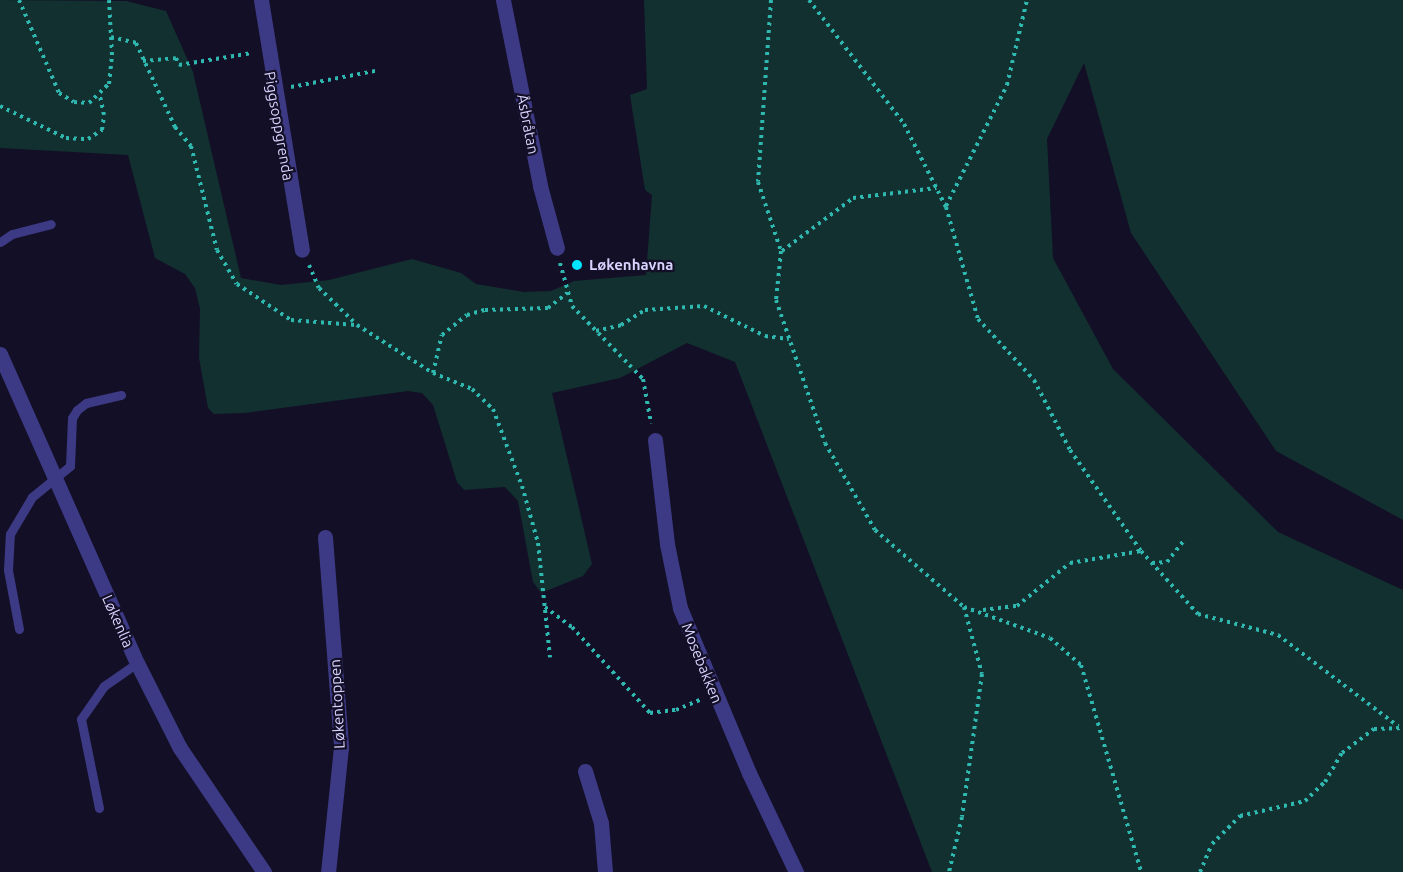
<!DOCTYPE html>
<meta charset="utf-8">
<style>
body{margin:0}
#map{position:relative;width:1403px;height:872px;overflow:hidden;background:#130f26;font-family:Ubuntu,sans-serif}
div>[style]{position:absolute}
[style*='--x']{left:calc(var(--x)*1px);top:calc(var(--y)*1px);width:calc(var(--w)*1px);rotate:calc(var(--a)*1deg)}
.green>*{inset:0;background:#12302f}
.path>*{height:4px;margin-top:-2px;transform-origin:0;background:repeating-linear-gradient(90deg,#2fb8b0 0 3px,transparent 0 7.5px)}
.lane>*{height:9px;margin:-4.5px;padding:0 4.5px;transform-origin:4.5px;border-radius:4.5px;background:#3d3a85}
.street>*{height:15px;margin:-7.5px;padding:0 7.5px;transform-origin:7.5px;border-radius:7.5px;background:#3d3a85}
.dots>*{width:16px;height:16px;translate:-50% -50%;box-sizing:border-box;border:3px solid #130f26;border-radius:50%}
span{translate:-50% -50%;white-space:nowrap;text-align:center;line-height:1.15;-webkit-text-stroke:4.5px #130f26;paint-order:stroke}
.street-label{font-size:15px;color:#d9d4ff}
.poi-label{font-size:15px;color:#d9d4ff;font-weight:700}
.left{translate:0 -50%;text-align:left}
</style>
<div id="map">
<div class="green">
<div style="clip-path:polygon(0 0,126px 1px,166px 11px,193px 72px,241px 278px,281px 285px,329px 280px,412px 259px,461px 273px,476px 284px,524px 292px,551px 291px,574px 281px,646px 275px,652px 195px,645px 190px,630px 95px,647px 89px,644px 0,1403px 0,1403px 520px,1276px 451px,1131px 233px,1084px 63px,1047px 139px,1053px 258px,1113px 369px,1278px 532px,1403px 590px,1403px 872px,932px 872px,735px 362px,687px 343px,620px 378px,552px 393px,592px 564px,583px 576px,541px 593px,533px 582px,518px 501px,505px 487px,464px 490px,457px 482px,433px 405px,422px 393px,408px 391px,244px 413px,214px 414px,208px 408px,199px 358px,200px 309px,195px 288px,185px 274px,155px 258px,128px 155px,0 148px)"></div>
</div>
<div class="path">
<div style="--x:19;--y:0;--w:101;--a:66.7"></div>
<div style="--x:59;--y:93;--w:17;--a:31"></div>
<div style="--x:74;--y:102;--w:15;--a:4"></div>
<div style="--x:89;--y:103;--w:28;--a:-44"></div>
<div style="--x:109;--y:84;--w:29;--a:-84"></div>
<div style="--x:112;--y:55;--w:55;--a:-93.1"></div>
<div style="--x:771;--y:0;--w:182;--a:94.1"></div>
<div style="--x:758;--y:182;--w:73;--a:71.6"></div>
<div style="--x:781;--y:251;--w:49;--a:95.8"></div>
<div style="--x:776;--y:300;--w:151;--a:71.1"></div>
<div style="--x:825;--y:443;--w:100;--a:60.1"></div>
<div style="--x:875;--y:530;--w:118;--a:40.9"></div>
<div style="--x:964;--y:607;--w:69;--a:75"></div>
<div style="--x:982;--y:674;--w:144;--a:98"></div>
<div style="--x:962;--y:817;--w:57;--a:103.3"></div>
<div style="--x:809;--y:0;--w:156;--a:52.5"></div>
<div style="--x:904;--y:124;--w:93;--a:63.2"></div>
<div style="--x:946;--y:207;--w:116;--a:74.1"></div>
<div style="--x:978;--y:319;--w:83;--a:47.4"></div>
<div style="--x:1034;--y:380;--w:79;--a:62.8"></div>
<div style="--x:1070;--y:450;--w:123;--a:54.9"></div>
<div style="--x:1141;--y:551;--w:85;--a:47.9"></div>
<div style="--x:1198;--y:614;--w:83;--a:14.7"></div>
<div style="--x:1278;--y:635;--w:151;--a:37.2"></div>
<div style="--x:111;--y:37;--w:26;--a:13"></div>
<div style="--x:136;--y:43;--w:93;--a:65.1"></div>
<div style="--x:175;--y:127;--w:25;--a:50"></div>
<div style="--x:191;--y:146;--w:107;--a:76"></div>
<div style="--x:217;--y:250;--w:39;--a:60"></div>
<div style="--x:237;--y:284;--w:65;--a:33.7"></div>
<div style="--x:291;--y:320;--w:65;--a:4.4"></div>
<div style="--x:143;--y:61;--w:33;--a:-5"></div>
<div style="--x:176;--y:58;--w:8;--a:67"></div>
<div style="--x:179;--y:65;--w:74;--a:-9.3"></div>
<div style="--x:291;--y:87;--w:86;--a:-10.8"></div>
<div style="--x:0;--y:106;--w:73;--a:25.9"></div>
<div style="--x:66;--y:138;--w:22;--a:3"></div>
<div style="--x:88;--y:139;--w:17;--a:-33"></div>
<div style="--x:102;--y:130;--w:15;--a:-82"></div>
<div style="--x:104;--y:115;--w:19;--a:-102"></div>
<div style="--x:946;--y:206;--w:136;--a:-63.2"></div>
<div style="--x:1007;--y:85;--w:87;--a:-76.8"></div>
<div style="--x:782;--y:251;--w:89;--a:-36.7"></div>
<div style="--x:853;--y:198;--w:84;--a:-6.9"></div>
<div style="--x:560;--y:263;--w:45;--a:74.4"></div>
<div style="--x:572;--y:306;--w:102;--a:45.8"></div>
<div style="--x:643;--y:379;--w:45;--a:79.7"></div>
<div style="--x:309;--y:265;--w:25;--a:67"></div>
<div style="--x:319;--y:288;--w:53;--a:44.2"></div>
<div style="--x:357;--y:325;--w:90;--a:32.3"></div>
<div style="--x:433;--y:373;--w:42;--a:22.3"></div>
<div style="--x:472;--y:389;--w:29;--a:44"></div>
<div style="--x:493;--y:409;--w:82;--a:69.4"></div>
<div style="--x:522;--y:486;--w:59;--a:74.3"></div>
<div style="--x:538;--y:543;--w:115;--a:84"></div>
<div style="--x:596;--y:331;--w:26;--a:-13"></div>
<div style="--x:621;--y:325;--w:28;--a:-32"></div>
<div style="--x:645;--y:310;--w:59;--a:-3.9"></div>
<div style="--x:704;--y:306;--w:68;--a:26.2"></div>
<div style="--x:765;--y:336;--w:24;--a:7"></div>
<div style="--x:433;--y:373;--w:39;--a:-77"></div>
<div style="--x:442;--y:335;--w:32;--a:-39"></div>
<div style="--x:467;--y:315;--w:19;--a:-16"></div>
<div style="--x:485;--y:310;--w:63;--a:-1.8"></div>
<div style="--x:548;--y:308;--w:24;--a:-38"></div>
<div style="--x:1152;--y:563;--w:15;--a:-4"></div>
<div style="--x:1167;--y:562;--w:28;--a:-52"></div>
<div style="--x:545;--y:607;--w:34;--a:37"></div>
<div style="--x:572;--y:627;--w:116;--a:47.8"></div>
<div style="--x:650;--y:713;--w:26;--a:-7"></div>
<div style="--x:676;--y:710;--w:26;--a:-23"></div>
<div style="--x:964;--y:607;--w:91;--a:19.8"></div>
<div style="--x:1050;--y:638;--w:41;--a:41.1"></div>
<div style="--x:1081;--y:665;--w:216;--a:73.8"></div>
<div style="--x:983;--y:610;--w:34;--a:-7"></div>
<div style="--x:1017;--y:606;--w:68;--a:-39.1"></div>
<div style="--x:1070;--y:563;--w:72;--a:-9.6"></div>
<div style="--x:1200;--y:872;--w:30;--a:-67"></div>
<div style="--x:1212;--y:844;--w:40;--a:-45"></div>
<div style="--x:1240;--y:816;--w:67;--a:-13"></div>
<div style="--x:1305;--y:801;--w:28;--a:-44"></div>
<div style="--x:1325;--y:782;--w:34;--a:-60"></div>
<div style="--x:1342;--y:753;--w:40;--a:-37"></div>
<div style="--x:1374;--y:729;--w:29;--a:-2"></div>
</div>
<div class="lane">
<div style="--x:0;--y:242;--w:14;--a:-34"></div>
<div style="--x:12;--y:234;--w:40;--a:-14.4"></div>
<div style="--x:19;--y:629;--w:60;--a:-100.6"></div>
<div style="--x:8;--y:570;--w:36;--a:-87"></div>
<div style="--x:10;--y:534;--w:43;--a:-59.3"></div>
<div style="--x:32;--y:497;--w:49;--a:-39.2"></div>
<div style="--x:70;--y:466;--w:48;--a:-87.6"></div>
<div style="--x:72;--y:418;--w:9;--a:-58"></div>
<div style="--x:77;--y:410;--w:11;--a:-38"></div>
<div style="--x:86;--y:403;--w:36;--a:-13"></div>
<div style="--x:99;--y:808;--w:91;--a:-101.4"></div>
<div style="--x:81;--y:719;--w:40;--a:-55.1"></div>
<div style="--x:104;--y:686;--w:40;--a:-34.9"></div>
</div>
<div class="street">
<div style="--x:261;--y:0;--w:253;--a:80.7"></div>
<div style="--x:503;--y:0;--w:190;--a:78.7"></div>
<div style="--x:540;--y:186;--w:64;--a:74.7"></div>
<div style="--x:0;--y:354;--w:338;--a:66.1"></div>
<div style="--x:137;--y:663;--w:95;--a:63.2"></div>
<div style="--x:180;--y:748;--w:150;--a:55.9"></div>
<div style="--x:655;--y:440;--w:105;--a:83.4"></div>
<div style="--x:667;--y:544;--w:65;--a:78.5"></div>
<div style="--x:680;--y:608;--w:179;--a:67.3"></div>
<div style="--x:749;--y:773;--w:110;--a:64.6"></div>
<div style="--x:325;--y:537;--w:211;--a:85.6"></div>
<div style="--x:341;--y:747;--w:126;--a:95.9"></div>
<div style="--x:585;--y:771;--w:54;--a:72.9"></div>
<div style="--x:601;--y:823;--w:49;--a:85.3"></div>
</div>
<div class="dots">
<div style="left:577px;top:265px;background:#00e5ff"></div>
</div>
<div class="street-label">
<span style="left:528px;top:124px;rotate:79deg">Åsbråtan</span>
<span style="left:279px;top:126px;rotate:80deg">Piggsoppgrenda</span>
<span style="left:118px;top:621px;rotate:66deg">Løkenlia</span>
<span style="left:702px;top:663px;rotate:68deg">Mosebakken</span>
<span style="left:337px;top:704px;rotate:-93deg">Løkentoppen</span>
</div>
<div class="poi-label">
<span class="left" style="left:589px;top:265px">Løkenhavna</span>
</div>
</div>
